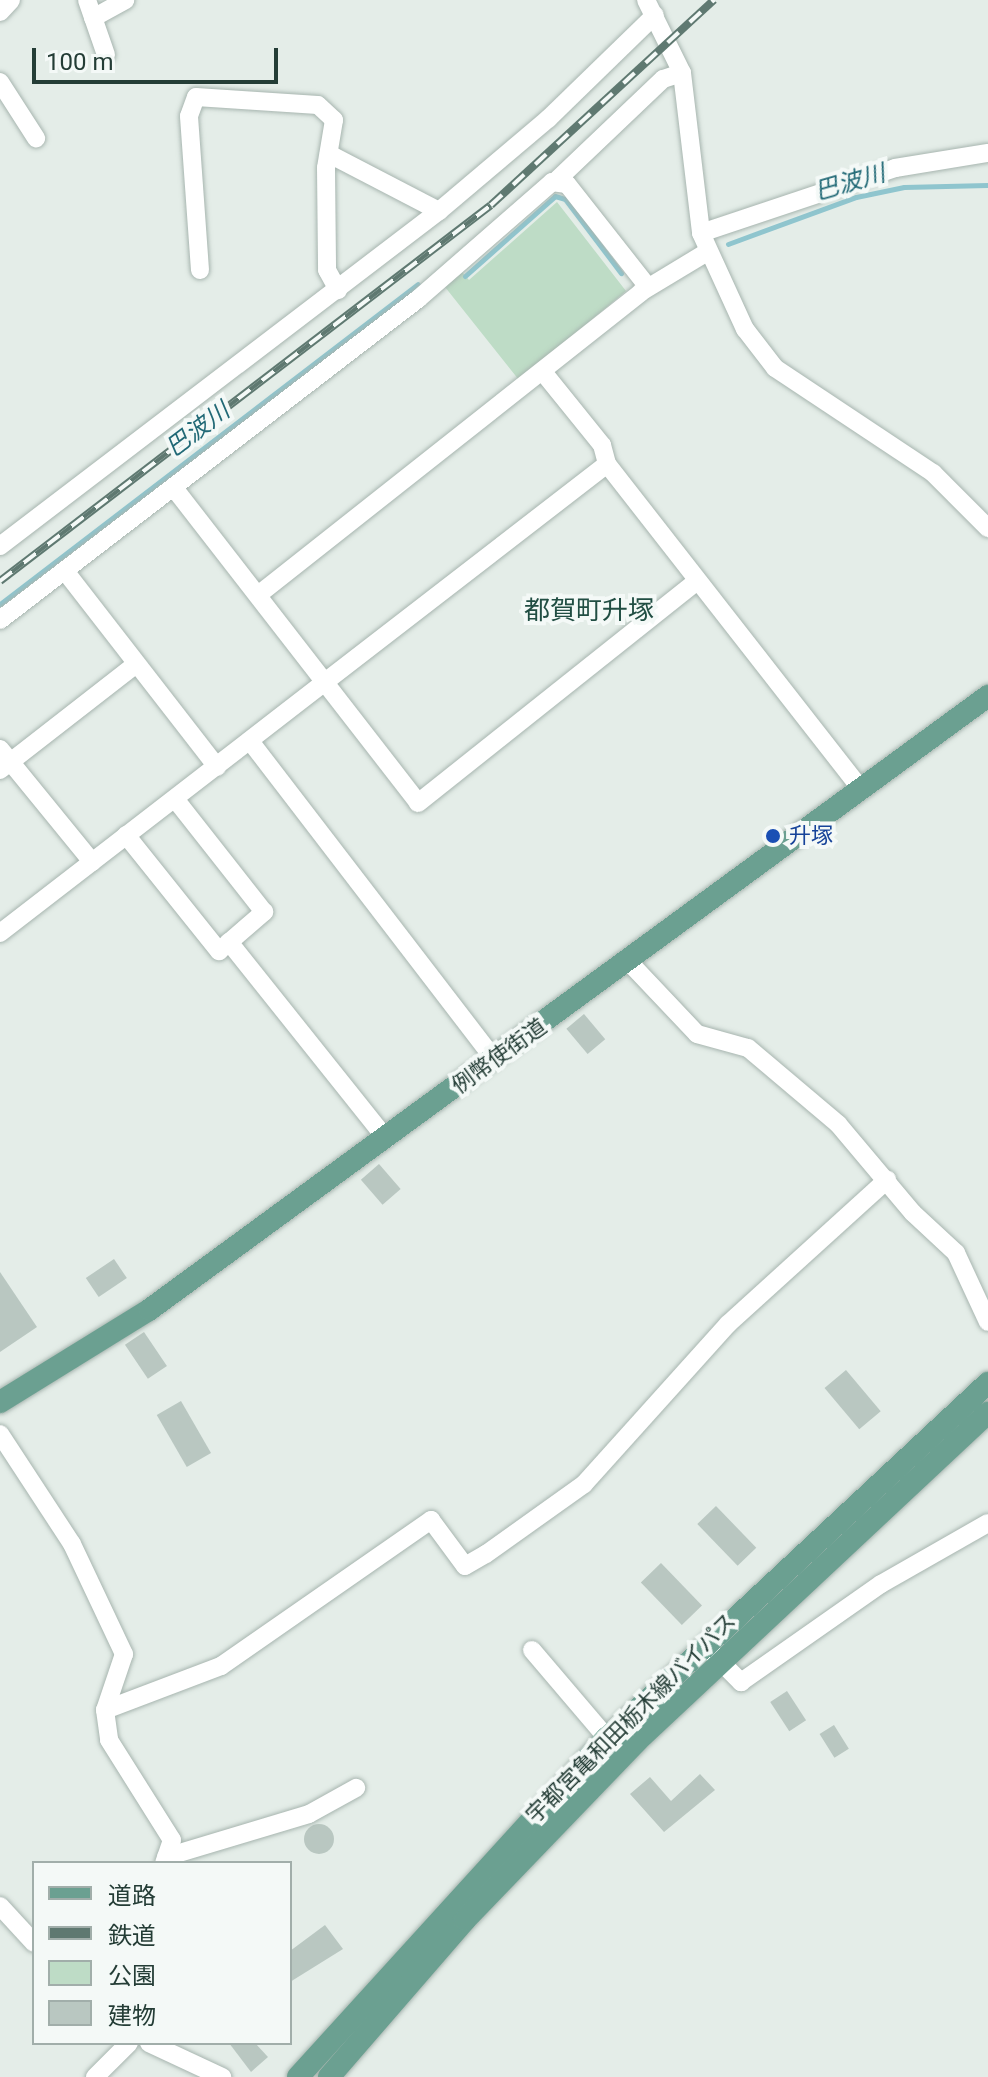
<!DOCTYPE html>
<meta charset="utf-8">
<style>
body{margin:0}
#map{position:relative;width:988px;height:2077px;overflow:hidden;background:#e4ede8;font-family:Roboto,"Noto Sans JP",sans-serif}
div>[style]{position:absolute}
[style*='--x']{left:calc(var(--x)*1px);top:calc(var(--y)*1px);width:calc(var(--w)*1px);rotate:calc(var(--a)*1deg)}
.green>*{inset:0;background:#bedcc6}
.stream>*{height:5px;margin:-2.5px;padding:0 2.5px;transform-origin:2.5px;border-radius:2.5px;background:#8fc5ce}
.building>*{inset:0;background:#b9c7c1;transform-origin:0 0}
.round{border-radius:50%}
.roads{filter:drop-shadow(0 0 2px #a7b5af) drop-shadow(0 0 2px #a7b5af)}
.minor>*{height:18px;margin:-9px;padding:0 9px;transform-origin:9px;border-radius:9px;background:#fff}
.major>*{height:22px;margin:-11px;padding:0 11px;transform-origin:11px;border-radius:11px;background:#6ba091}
.rail>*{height:8px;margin-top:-4px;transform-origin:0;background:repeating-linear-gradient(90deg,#f4f9f7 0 15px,#5f7971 0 30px);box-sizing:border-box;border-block:2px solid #5f7971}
.dots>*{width:22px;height:22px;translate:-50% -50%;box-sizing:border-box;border:4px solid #f4f9f7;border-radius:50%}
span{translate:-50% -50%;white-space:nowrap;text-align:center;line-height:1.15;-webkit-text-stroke:8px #f4f9f7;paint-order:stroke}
.transit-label{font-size:22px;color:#164399}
.left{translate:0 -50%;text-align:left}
.street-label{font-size:22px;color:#243d36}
.water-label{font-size:24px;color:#216976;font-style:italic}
.quarter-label{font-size:26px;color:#214e43}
.legend{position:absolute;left:32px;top:1861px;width:260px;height:184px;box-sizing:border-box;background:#f4f9f7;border:2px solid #a1aeaa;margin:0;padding:10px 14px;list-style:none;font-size:24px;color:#243d36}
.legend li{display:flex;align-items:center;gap:16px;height:40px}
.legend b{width:40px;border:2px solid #a1aeaa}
.scale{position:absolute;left:32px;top:48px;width:246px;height:36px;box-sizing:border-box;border:4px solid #243d36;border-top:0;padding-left:10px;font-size:24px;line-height:28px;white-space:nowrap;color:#243d36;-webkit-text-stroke:6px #f4f9f7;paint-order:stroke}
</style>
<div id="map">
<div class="green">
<div style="clip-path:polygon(557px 202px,626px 291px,519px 380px,445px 287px,462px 272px,469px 280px)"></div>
</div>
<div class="stream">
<div style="--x:728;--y:244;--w:136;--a:-20.2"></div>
<div style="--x:856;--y:197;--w:49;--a:-11.8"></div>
<div style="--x:904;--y:187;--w:84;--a:-1.4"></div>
<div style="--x:465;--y:276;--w:120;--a:-41.6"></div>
<div style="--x:555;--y:196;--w:10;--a:17"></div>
<div style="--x:565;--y:199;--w:93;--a:52.9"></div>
<div style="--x:0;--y:604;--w:526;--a:-37.44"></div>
</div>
<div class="building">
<div style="left:584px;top:1014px;width:33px;height:23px;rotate:50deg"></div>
<div style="left:379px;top:1164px;width:33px;height:24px;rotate:49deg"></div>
<div style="left:114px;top:1259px;width:23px;height:34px;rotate:56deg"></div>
<div style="clip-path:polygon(0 1272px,37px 1327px,0 1352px)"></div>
<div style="left:144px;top:1332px;width:41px;height:23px;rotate:56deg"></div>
<div style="left:846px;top:1370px;width:54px;height:28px;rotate:50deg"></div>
<div style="left:181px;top:1401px;width:60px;height:28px;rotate:60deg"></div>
<div style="left:716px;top:1506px;width:58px;height:26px;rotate:46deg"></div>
<div style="left:661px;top:1563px;width:59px;height:28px;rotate:46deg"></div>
<div style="left:787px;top:1691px;width:35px;height:20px;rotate:57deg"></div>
<div style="left:834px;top:1725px;width:28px;height:17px;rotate:58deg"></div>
<div style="clip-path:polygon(700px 1774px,715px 1790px,664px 1832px,630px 1794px,650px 1777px,671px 1801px)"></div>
<div class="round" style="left:304px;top:1824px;width:30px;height:30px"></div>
<div style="clip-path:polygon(325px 1925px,343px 1949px,290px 1982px,290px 1951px)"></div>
<div style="clip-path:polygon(229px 2043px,255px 2043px,268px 2057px,251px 2072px)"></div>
</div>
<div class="roads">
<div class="minor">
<div style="--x:87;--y:0;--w:58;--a:70.9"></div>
<div style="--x:646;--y:0;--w:81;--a:63.7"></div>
<div style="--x:682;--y:73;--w:161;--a:83.2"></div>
<div style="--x:701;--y:233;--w:106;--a:65.4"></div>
<div style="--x:745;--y:329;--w:49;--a:52.4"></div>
<div style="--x:775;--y:368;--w:190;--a:33.6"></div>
<div style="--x:933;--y:473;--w:78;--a:45"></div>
<div style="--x:0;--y:12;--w:16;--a:-47"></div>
<div style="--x:93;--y:18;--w:37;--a:-29"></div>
<div style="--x:0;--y:82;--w:67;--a:57.3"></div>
<div style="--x:329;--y:154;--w:124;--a:27.4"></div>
<div style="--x:558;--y:179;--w:145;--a:-43.6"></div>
<div style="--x:663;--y:79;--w:20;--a:-18"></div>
<div style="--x:701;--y:233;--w:205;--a:-18.5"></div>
<div style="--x:895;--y:168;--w:94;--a:-9.2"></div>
<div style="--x:200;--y:270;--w:154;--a:-94.1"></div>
<div style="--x:189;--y:116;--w:20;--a:-70"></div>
<div style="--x:196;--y:97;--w:122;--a:3.8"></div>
<div style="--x:318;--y:105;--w:22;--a:43"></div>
<div style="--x:334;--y:120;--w:49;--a:99.5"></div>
<div style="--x:326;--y:168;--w:102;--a:89.4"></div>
<div style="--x:327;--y:270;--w:23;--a:61"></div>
<div style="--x:543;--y:372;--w:94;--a:51.1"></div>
<div style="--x:602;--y:445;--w:20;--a:75"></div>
<div style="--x:607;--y:464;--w:410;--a:52"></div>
<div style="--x:174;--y:488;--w:398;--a:52.2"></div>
<div style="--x:418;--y:803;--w:357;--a:-38.5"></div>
<div style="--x:0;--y:546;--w:552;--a:-37.35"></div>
<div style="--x:439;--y:211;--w:143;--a:-40.2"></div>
<div style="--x:548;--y:119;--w:149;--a:-44.2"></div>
<div style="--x:65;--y:571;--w:248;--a:52.2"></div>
<div style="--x:258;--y:595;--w:488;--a:-38.3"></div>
<div style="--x:641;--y:292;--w:77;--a:-31.2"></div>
<div style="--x:0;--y:620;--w:527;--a:-37.52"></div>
<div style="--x:418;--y:299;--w:178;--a:-41.1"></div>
<div style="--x:552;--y:182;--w:15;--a:8"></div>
<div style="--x:567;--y:184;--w:131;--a:51.8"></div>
<div style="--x:250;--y:741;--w:401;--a:52.5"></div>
<div style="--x:0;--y:749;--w:146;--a:50.8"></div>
<div style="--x:0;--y:770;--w:172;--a:-37.9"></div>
<div style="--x:126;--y:835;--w:149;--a:51.3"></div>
<div style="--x:219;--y:951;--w:60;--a:-40.9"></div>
<div style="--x:264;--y:912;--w:142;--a:-128.2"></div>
<div style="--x:0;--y:933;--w:767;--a:-37.69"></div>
<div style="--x:229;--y:942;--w:252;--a:51.4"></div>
<div style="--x:628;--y:961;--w:100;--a:46.6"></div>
<div style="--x:697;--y:1034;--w:53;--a:15.4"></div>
<div style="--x:748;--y:1048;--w:118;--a:40.2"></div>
<div style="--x:838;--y:1124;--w:116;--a:49.9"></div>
<div style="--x:913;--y:1213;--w:59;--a:42.9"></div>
<div style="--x:956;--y:1253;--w:76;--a:65.1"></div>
<div style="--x:0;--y:1434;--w:131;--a:56.8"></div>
<div style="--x:72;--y:1544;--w:122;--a:64.7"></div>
<div style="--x:124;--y:1654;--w:59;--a:108.7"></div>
<div style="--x:105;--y:1710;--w:30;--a:82"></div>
<div style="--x:109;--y:1740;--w:118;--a:57.8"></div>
<div style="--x:172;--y:1840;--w:24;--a:109"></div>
<div style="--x:532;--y:1650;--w:116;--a:49.6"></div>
<div style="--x:713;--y:1654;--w:40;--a:45"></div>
<div style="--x:741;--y:1682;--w:171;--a:-35"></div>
<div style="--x:881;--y:1584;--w:123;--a:-29.7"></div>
<div style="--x:105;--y:1710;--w:124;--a:-20.8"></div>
<div style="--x:221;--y:1666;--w:256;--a:-34.8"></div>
<div style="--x:431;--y:1520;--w:57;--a:53.5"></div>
<div style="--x:465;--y:1566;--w:24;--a:-30"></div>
<div style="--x:486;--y:1554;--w:120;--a:-35.5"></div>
<div style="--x:584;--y:1484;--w:215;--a:-48"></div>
<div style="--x:728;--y:1324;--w:215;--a:-42.2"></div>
<div style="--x:166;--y:1857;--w:149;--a:-16.7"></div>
<div style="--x:309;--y:1814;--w:54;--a:-29"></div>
<div style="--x:0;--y:1906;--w:50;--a:47.4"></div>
<div style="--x:149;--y:2043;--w:81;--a:25"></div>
<div style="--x:95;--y:2077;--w:48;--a:-45"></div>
</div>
<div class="major">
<div style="--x:0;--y:1402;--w:175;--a:-31.7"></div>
<div style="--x:149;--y:1310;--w:1040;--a:-36.2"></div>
<div style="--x:298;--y:2077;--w:459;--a:-47.7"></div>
<div style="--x:607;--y:1738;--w:521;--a:-42.98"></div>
<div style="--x:329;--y:2077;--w:208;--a:-49.1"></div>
<div style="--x:465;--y:1920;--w:247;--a:-46.1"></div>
<div style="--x:636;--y:1742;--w:482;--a:-43.1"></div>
</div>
</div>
<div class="rail">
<div style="--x:0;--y:581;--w:618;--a:-37.44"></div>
<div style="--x:491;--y:205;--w:303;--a:-42.6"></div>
</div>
<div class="dots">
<div style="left:773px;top:836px;background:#1a4fb4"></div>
</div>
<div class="transit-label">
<span class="left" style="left:789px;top:836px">升塚</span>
</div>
<div class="street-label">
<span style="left:499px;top:1056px;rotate:-36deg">例幣使街道</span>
<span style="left:631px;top:1718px;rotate:-45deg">宇都宮亀和田栃木線バイパス</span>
</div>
<div class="water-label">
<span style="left:850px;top:183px;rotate:-16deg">巴波川</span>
<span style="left:198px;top:430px;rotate:-37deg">巴波川</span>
</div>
<div class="quarter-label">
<span style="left:589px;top:611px">都賀町升塚</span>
</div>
<ul class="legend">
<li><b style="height:10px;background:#6ba091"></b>道路</li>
<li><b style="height:10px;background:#5f7971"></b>鉄道</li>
<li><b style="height:22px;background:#bedcc6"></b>公園</li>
<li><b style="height:22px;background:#b9c7c1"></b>建物</li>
</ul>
<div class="scale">100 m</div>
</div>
